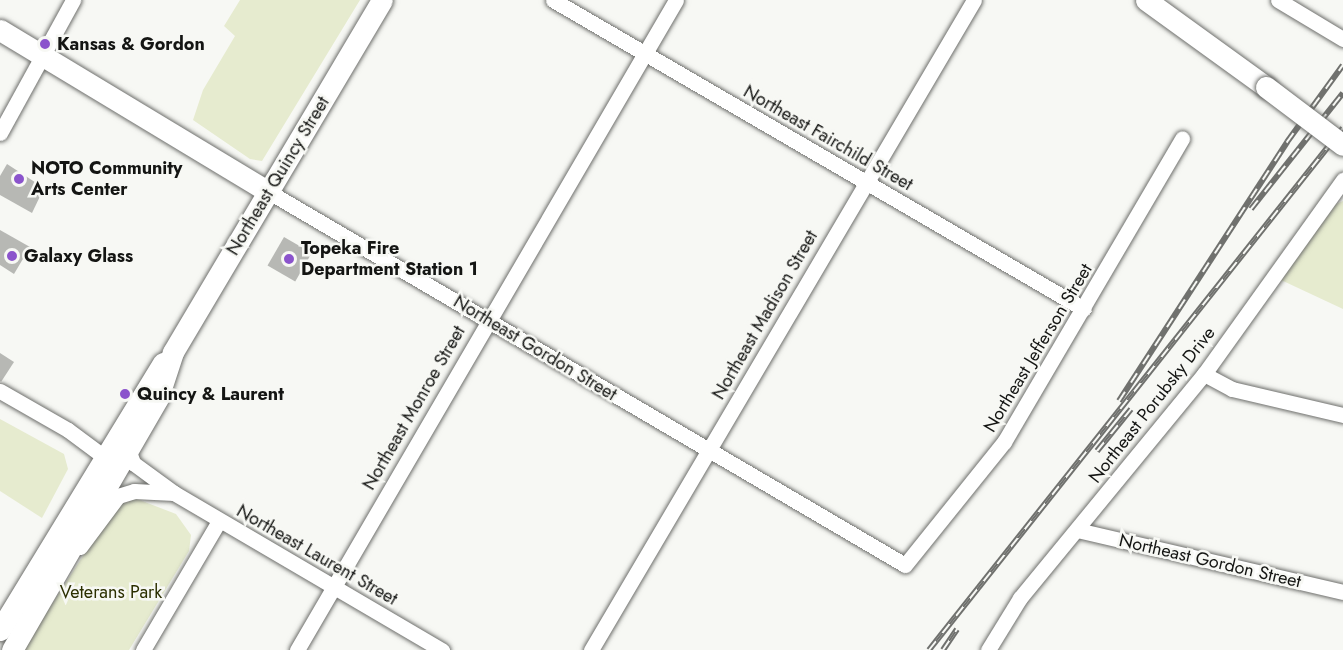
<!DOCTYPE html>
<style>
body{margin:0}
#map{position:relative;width:1343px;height:650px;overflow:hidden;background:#f7f8f4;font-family:Jost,sans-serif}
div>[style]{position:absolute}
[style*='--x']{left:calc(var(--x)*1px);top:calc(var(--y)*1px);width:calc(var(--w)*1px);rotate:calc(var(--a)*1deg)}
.green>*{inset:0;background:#e6ebcf}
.building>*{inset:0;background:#b7b8b4;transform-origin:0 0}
.roads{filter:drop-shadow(0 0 2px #6e6f6c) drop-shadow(0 0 2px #6e6f6c)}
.street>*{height:15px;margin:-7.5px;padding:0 7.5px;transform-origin:7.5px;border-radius:7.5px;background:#fff}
.secondary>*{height:21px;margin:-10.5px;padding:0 10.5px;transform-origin:10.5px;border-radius:10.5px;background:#fff}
.rail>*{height:6px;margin-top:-3px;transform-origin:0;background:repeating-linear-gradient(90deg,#f7f8f4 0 11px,#70716e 0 22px);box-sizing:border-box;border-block:2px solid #70716e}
.bridges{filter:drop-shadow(0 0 2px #6e6f6c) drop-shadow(0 0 2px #6e6f6c)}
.secondary-bridge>*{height:21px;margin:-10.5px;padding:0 10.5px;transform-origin:10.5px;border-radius:10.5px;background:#fff}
.dots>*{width:16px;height:16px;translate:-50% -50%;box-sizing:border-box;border:3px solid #f7f8f4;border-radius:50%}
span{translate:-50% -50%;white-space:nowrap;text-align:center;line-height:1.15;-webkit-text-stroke:5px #f7f8f4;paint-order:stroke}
.poi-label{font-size:18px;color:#141513;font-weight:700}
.left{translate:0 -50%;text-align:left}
.street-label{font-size:18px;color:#141513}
.park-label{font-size:18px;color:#2b2f00}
</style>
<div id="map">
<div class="green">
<div style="clip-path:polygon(240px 0,360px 0,262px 161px,250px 159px,193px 120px,203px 90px,235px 36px,224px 26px)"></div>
<div style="clip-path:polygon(1343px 201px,1343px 309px,1281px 280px,1336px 204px)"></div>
<div style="clip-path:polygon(0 419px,64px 454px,68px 469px,42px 518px,0 491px)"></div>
<div style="clip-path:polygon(137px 499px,176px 514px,191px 535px,189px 551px,129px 650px,22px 650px,109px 516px,120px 502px)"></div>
</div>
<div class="building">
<div style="clip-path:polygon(7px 164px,44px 188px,32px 213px,0 195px,0 176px)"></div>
<div style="clip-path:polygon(0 230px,30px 247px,14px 274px,0 265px)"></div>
<div style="left:284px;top:237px;width:32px;height:33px;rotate:30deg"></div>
<div style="clip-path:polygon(0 353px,14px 362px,1px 382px,0 381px)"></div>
</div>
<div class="roads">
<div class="street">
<div style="--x:553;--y:0;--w:614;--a:30.2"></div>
<div style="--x:1278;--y:0;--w:76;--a:31"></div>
<div style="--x:0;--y:133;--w:152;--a:-61.2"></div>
<div style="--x:269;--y:192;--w:737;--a:30.39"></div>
<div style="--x:905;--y:565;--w:158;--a:-51.2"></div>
<div style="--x:1004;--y:442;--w:352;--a:-59.6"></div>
<div style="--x:1204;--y:374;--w:32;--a:28"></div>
<div style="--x:1232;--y:389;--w:114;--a:13.2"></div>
<div style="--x:0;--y:391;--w:78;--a:29.8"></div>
<div style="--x:68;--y:430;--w:44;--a:36.6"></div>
<div style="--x:128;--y:449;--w:15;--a:70"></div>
<div style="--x:133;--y:463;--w:51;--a:36.2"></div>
<div style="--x:174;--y:493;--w:311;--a:30.4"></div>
<div style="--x:1077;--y:530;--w:273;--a:13.1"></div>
<div style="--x:80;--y:547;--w:64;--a:-53.3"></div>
<div style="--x:118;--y:496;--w:17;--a:-17"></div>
<div style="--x:134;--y:491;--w:40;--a:2.9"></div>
<div style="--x:143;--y:650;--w:150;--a:-59.5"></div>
<div style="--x:297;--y:650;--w:752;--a:-59.75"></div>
<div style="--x:591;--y:650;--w:754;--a:-59.49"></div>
<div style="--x:988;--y:650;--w:61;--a:-58.4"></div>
<div style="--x:1020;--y:598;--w:290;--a:-50.6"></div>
<div style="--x:1204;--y:374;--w:239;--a:-54.4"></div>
</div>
<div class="secondary">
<div style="--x:1146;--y:0;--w:148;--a:35.9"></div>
<div style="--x:0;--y:30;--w:314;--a:31.1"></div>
<div style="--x:0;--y:630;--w:313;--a:-58.6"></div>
<div style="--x:12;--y:650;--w:291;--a:-59.9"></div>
<div style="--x:158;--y:398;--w:48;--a:-71.9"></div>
<div style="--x:173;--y:352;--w:409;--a:-59.3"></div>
</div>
</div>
<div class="rail">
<div style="--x:1251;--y:209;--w:148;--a:-51.6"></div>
<div style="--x:1119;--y:401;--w:309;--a:-57"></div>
<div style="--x:1287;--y:142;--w:95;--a:-54"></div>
<div style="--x:1097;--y:451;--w:54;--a:-51"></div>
<div style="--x:929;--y:650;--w:666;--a:-51.58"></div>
<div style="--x:943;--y:650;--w:25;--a:-56"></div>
</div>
<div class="bridges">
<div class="secondary-bridge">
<div style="--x:1266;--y:87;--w:96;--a:37"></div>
</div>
</div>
<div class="dots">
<div style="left:45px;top:44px;background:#8b54cc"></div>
<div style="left:19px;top:179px;background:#8b54cc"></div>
<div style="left:12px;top:256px;background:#8b54cc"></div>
<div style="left:289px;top:259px;background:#8b54cc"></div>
<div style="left:125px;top:394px;background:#8b54cc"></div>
</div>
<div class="poi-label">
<span class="left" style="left:57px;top:44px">Kansas &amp; Gordon</span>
<span class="left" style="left:31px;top:179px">NOTO Community<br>Arts Center</span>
<span class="left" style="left:301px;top:259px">Topeka Fire<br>Department Station 1</span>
<span class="left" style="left:24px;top:256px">Galaxy Glass</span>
<span class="left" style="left:137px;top:394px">Quincy &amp; Laurent</span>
</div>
<div class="street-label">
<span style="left:828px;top:138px;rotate:30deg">Northeast Fairchild Street</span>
<span style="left:278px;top:176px;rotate:-59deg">Northeast Quincy Street</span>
<span style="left:765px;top:315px;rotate:-60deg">Northeast Madison Street</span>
<span style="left:535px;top:348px;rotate:31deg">Northeast Gordon Street</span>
<span style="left:1038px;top:348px;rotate:-59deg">Northeast Jefferson Street</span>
<span style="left:1152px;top:405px;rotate:-52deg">Northeast Porubsky Drive</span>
<span style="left:414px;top:408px;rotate:-60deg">Northeast Monroe Street</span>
<span style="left:317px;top:555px;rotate:30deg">Northeast Laurent Street</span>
<span style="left:1210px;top:561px;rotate:13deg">Northeast Gordon Street</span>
</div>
<div class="park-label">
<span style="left:111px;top:592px">Veterans Park</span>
</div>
</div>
